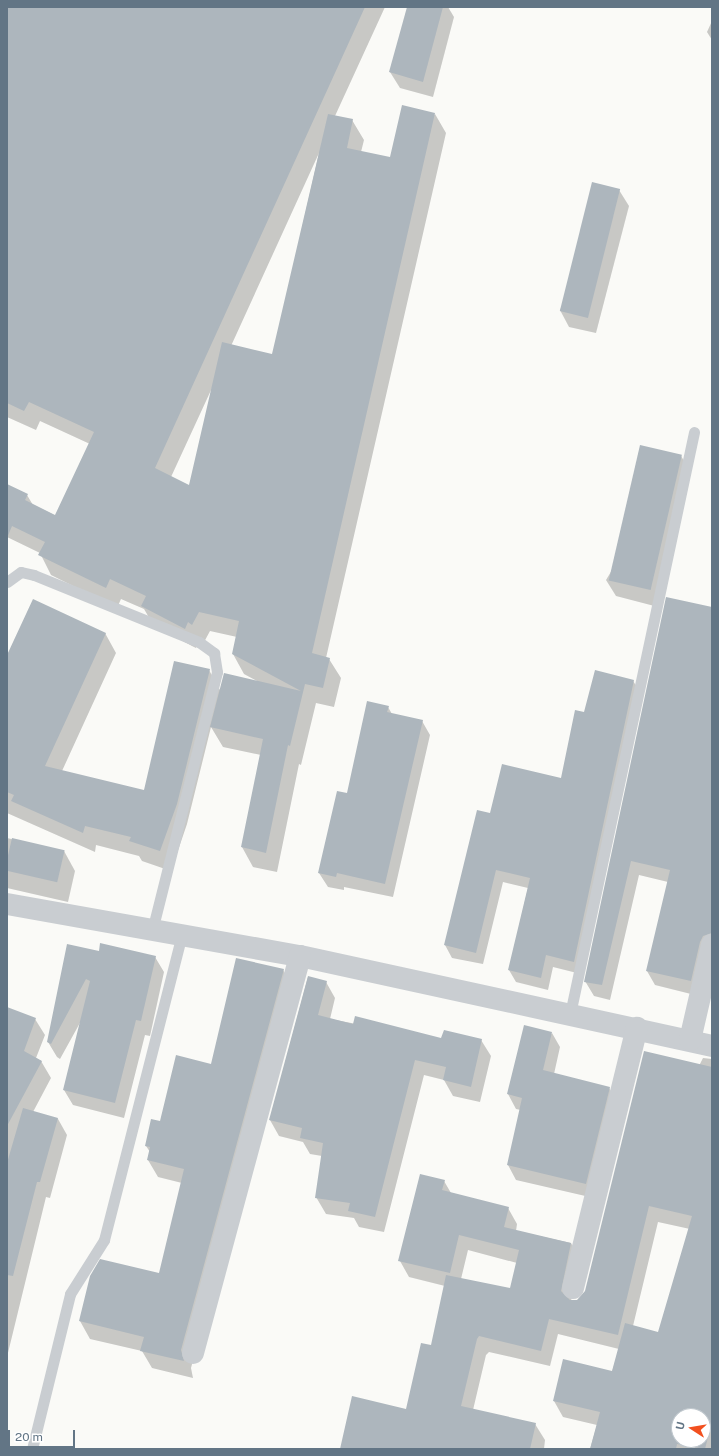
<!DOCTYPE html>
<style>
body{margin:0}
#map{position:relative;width:719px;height:1456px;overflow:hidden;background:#fafaf7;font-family:"Public Sans",sans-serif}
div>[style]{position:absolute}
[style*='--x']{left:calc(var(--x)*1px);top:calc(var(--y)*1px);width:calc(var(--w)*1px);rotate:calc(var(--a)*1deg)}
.shadow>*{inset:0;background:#0003}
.building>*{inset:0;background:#adb6bd;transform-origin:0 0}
.lane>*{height:11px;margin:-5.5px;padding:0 5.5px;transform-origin:5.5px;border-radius:5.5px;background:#c9cdd1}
.street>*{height:22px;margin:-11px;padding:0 11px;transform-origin:11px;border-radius:11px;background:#c9cdd1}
span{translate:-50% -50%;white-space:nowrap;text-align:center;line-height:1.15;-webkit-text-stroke:4px #fff;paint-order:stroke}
.frame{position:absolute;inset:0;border:8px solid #627585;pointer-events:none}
.north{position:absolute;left:671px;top:1408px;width:40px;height:40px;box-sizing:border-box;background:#fff;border:1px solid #c0c8ce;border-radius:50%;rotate:282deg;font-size:11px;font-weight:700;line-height:16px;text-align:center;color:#627585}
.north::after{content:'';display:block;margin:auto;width:14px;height:18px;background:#f2501f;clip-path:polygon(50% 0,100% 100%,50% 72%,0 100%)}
.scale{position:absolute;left:8px;top:1430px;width:67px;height:18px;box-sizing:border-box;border:2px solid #627585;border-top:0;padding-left:5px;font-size:12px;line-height:14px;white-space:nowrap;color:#627585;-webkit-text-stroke:3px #fff;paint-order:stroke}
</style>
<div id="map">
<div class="shadow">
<div style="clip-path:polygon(evenodd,7px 7px,385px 7px,335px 116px,352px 120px,364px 140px,361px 152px,391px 159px,435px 114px,446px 133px,326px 658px,329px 659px,341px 678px,334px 707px,316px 703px,301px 765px,299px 764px,277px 872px,253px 867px,242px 847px,261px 755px,223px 747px,211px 727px,187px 824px,171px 871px,142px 861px,139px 856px,96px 845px,95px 852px,7px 813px,7px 657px,105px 633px,116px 653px,62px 771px,144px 791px,209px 670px,220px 690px,257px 681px,244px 674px,233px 654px,237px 637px,210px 631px,203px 644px,199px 641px,196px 648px,192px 646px,154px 626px,144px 609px,121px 599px,117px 608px,51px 575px,40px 553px,7px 537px,7px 485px,27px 495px,33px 505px,56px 516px,90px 444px,40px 421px,36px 430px,7px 417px,7px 7px,319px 153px,273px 356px,231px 346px,319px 153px,7px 7px,212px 388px,190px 486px,171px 477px,212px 388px)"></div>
<div style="clip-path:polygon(408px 7px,448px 7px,454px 17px,433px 97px,400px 88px,390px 72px)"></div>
<div style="clip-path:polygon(712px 21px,712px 40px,707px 32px)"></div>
<div style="clip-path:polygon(619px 190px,629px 206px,596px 333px,569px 327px,560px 310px)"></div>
<div style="clip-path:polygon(681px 456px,691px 472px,662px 608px,616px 596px,606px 580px)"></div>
<div style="clip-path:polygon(712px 608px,712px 952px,699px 996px,655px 985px,647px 971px,668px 882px,639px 875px,610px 1000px,594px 996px,585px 981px)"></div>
<div style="clip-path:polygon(633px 681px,641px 693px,581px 974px,553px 967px,548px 990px,516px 982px,509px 970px,528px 888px,503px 882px,483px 964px,452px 958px,445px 945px,491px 815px,562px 780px,585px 713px)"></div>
<div style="clip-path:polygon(388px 707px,392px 714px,422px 721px,430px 735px,393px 897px,344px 887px,344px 890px,328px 887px,319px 873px,348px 794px)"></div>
<div style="clip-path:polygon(7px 838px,64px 851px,75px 871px,68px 902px,7px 888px)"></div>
<div style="clip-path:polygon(99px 952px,155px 957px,164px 972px,150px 1036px,145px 1035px,124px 1118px,73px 1105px,64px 1090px,81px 1021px,60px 1059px,57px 1057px,48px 1042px)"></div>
<div style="clip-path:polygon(283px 970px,293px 987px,191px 1368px,193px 1378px,152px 1368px,142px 1351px,90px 1339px,80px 1321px,160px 1274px,182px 1183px,158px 1177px,148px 1160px,150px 1152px,146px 1146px,160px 1122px,212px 1065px)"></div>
<div style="clip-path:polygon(308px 977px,326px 982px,335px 998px,330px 1019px,442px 1040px,481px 1040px,491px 1056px,480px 1102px,453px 1096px,444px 1080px,424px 1075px,384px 1232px,359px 1227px,354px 1218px,326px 1214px,316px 1197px,322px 1156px,310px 1154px,303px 1142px,279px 1136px,270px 1120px)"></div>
<div style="clip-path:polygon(7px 1008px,35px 1019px,45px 1035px,36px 1058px,41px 1061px,51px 1078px,33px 1112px,58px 1119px,67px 1135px,50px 1198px,46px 1197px,7px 1357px)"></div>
<div style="clip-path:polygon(552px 1033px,560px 1047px,554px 1074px,609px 1088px,618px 1102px,594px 1198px,516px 1180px,508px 1165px,521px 1110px,516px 1109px,508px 1094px)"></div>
<div style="clip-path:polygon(evenodd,703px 1058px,712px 1059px,712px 1449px,590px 1449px,597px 1425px,563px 1417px,554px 1401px,612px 1372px,619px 1349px,558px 1334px,550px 1366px,489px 1352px,486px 1355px,473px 1410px,535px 1424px,545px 1440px,544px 1449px,341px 1449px,407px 1410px,432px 1346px,445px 1286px,409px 1277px,400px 1261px,444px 1181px,451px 1193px,508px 1208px,517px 1224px,516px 1231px,571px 1243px,580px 1259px,571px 1301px,577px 1301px,586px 1291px,703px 1058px,658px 1222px,690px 1229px,659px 1333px,633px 1326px,658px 1222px,703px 1058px,468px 1250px,517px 1263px,511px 1289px,461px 1279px,468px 1250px,703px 1058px,679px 1416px,703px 1416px,703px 1440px,679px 1440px,679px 1416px)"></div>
</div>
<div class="building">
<div style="clip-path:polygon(7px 7px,365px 7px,155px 468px,189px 485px,222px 342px,272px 354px,328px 114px,353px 119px,347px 148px,390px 157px,402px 105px,435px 113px,312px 653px,330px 658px,323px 688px,305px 684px,290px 746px,288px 745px,266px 853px,241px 847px,263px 739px,210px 727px,224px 673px,301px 691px,232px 654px,239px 621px,199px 612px,192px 625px,188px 622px,185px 629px,141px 606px,146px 596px,110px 579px,106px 588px,38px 555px,45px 542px,12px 526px,7px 538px,7px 484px,28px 494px,25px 500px,55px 515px,94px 432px,29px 402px,24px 411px,7px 403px)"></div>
<div style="clip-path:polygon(407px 7px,443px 7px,423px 82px,389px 72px)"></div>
<div style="left:592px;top:182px;width:29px;height:133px;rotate:14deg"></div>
<div style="left:640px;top:445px;width:43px;height:139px;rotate:13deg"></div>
<div style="clip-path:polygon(666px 597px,712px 607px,712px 933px,703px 936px,700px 942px,691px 981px,646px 971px,670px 870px,631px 861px,602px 985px,584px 982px)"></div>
<div style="clip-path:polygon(33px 599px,106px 633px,45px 766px,144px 790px,174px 661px,210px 669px,177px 804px,160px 851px,129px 841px,131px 837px,85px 826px,83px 833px,11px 801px,14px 795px,7px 792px,7px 655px)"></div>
<div style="clip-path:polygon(595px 670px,634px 680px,574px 962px,546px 955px,541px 978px,508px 970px,530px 878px,496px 870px,476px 953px,444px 945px,477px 810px,490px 813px,502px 764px,561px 778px,575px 710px,584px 712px)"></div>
<div style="clip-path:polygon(367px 701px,389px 706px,387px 712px,423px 720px,385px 884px,337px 873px,336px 877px,318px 873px,337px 791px,347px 793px)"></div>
<div style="left:12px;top:838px;width:54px;height:33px;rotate:13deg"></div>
<div style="clip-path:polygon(100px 943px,156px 956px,141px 1021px,136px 1020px,115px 1103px,63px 1090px,90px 981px,86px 979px,51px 1044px,47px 1042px,67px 944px,99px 951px)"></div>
<div style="clip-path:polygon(236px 958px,284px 969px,181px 1350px,184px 1361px,140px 1351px,144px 1337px,79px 1321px,90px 1276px,100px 1259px,159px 1273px,184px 1169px,147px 1160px,150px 1147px,145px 1146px,151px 1119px,160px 1121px,176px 1055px,211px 1064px)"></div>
<div style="clip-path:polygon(308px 976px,327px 981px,318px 1015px,353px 1024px,355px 1016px,441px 1038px,444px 1030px,482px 1039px,471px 1087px,443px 1080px,446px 1067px,415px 1060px,375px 1217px,348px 1211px,350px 1203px,315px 1198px,323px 1143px,300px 1138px,302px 1128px,269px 1120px)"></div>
<div style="clip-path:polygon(7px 1007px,36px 1018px,24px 1051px,42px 1061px,7px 1126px)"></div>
<div style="clip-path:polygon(524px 1025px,552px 1032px,543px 1070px,610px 1087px,586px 1184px,507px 1165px,522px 1098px,507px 1094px)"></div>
<div style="clip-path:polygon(evenodd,644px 1051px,712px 1067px,712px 1421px,705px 1449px,677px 1444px,676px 1449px,590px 1449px,600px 1412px,553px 1401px,563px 1359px,612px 1371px,625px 1323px,658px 1332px,692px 1216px,649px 1206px,618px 1335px,549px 1319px,541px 1351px,479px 1336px,477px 1339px,461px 1406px,536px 1423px,530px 1449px,340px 1449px,352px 1396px,406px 1409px,421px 1343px,431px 1345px,446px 1275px,510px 1288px,519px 1250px,459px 1235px,450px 1273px,398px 1261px,420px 1174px,445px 1180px,442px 1190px,509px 1207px,504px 1227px,571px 1243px,561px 1291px,570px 1300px,577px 1300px,585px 1291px,644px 1051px,679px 1416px,703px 1416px,703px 1440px,679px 1440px,679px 1416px)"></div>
<div style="clip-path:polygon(23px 1108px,58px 1118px,40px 1182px,37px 1182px,13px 1276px,7px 1275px,7px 1163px)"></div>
</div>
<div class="lane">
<div style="--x:7;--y:582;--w:17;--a:-36"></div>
<div style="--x:21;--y:572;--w:13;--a:13"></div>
<div style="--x:34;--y:575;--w:178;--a:22.1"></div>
<div style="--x:199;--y:642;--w:19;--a:36"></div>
<div style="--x:214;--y:653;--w:19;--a:81"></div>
<div style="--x:217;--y:672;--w:266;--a:104.1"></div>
<div style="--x:570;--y:1014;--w:595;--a:-77.97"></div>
<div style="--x:32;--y:1449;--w:160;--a:-76.2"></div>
<div style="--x:70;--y:1294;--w:64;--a:-57.8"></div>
<div style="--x:104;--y:1240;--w:315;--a:-75.7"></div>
</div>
<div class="street">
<div style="--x:7;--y:904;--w:298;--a:10.1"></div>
<div style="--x:300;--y:956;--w:422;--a:12.3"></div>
<div style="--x:690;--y:1040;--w:98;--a:-77"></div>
<div style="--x:573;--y:1288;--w:268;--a:-76.2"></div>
<div style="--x:193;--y:1353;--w:411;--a:-74.9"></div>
</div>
<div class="frame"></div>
<div class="north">U</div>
<div class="scale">20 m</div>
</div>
